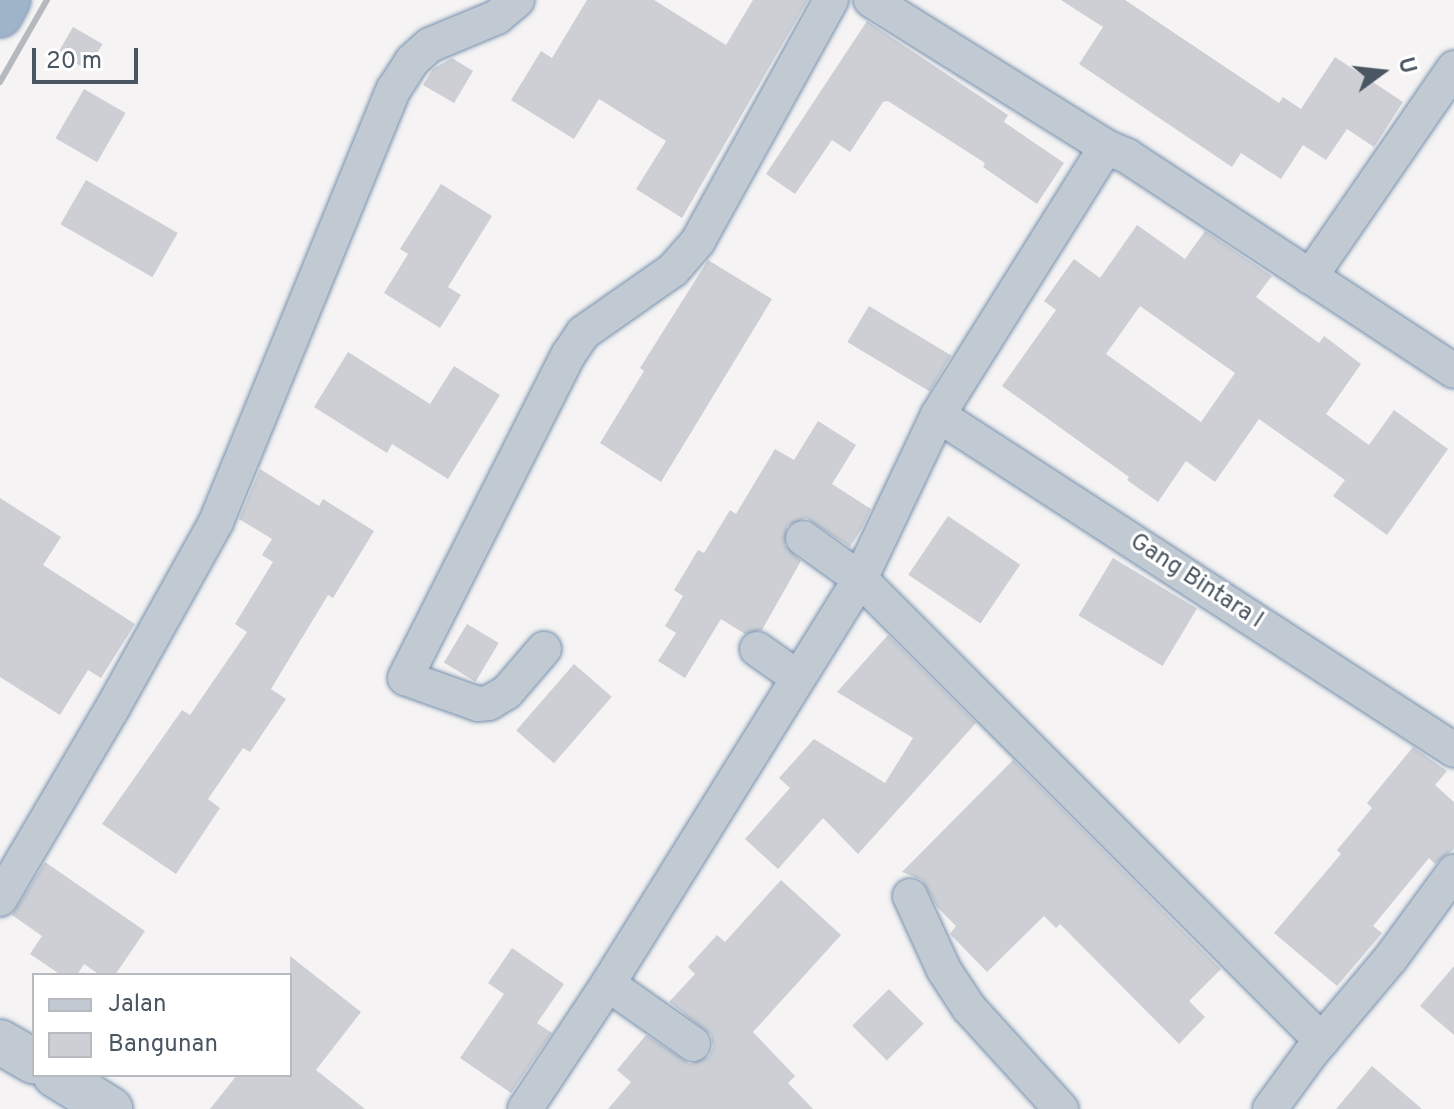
<!DOCTYPE html>
<style>
body{margin:0}
#map{position:relative;width:1454px;height:1109px;overflow:hidden;background:#f5f3f3;font-family:Overpass,sans-serif}
div>[style]{position:absolute}
[style*='--x']{left:calc(var(--x)*1px);top:calc(var(--y)*1px);width:calc(var(--w)*1px);rotate:calc(var(--a)*1deg)}
.building>*{inset:0;background:#cdcfd5;transform-origin:0 0}
.roads{filter:drop-shadow(0 0 2px #7690ad) drop-shadow(0 0 2px #7690ad)}
.minor>*{height:34px;margin:-17px;padding:0 17px;transform-origin:17px;border-radius:17px;background:#c1cad2}
.tertiary>*{height:44px;margin:-22px;padding:0 22px;transform-origin:22px;border-radius:22px;background:#c1cad2}
.trunk>*{height:44px;margin:-22px;padding:0 22px;transform-origin:22px;border-radius:22px;background:#9fb4c9}
.rail>*{height:6px;margin:-3px;padding:0 3px;transform-origin:3px;border-radius:3px;background:#b5b8bd}
span{translate:-50% -50%;white-space:nowrap;text-align:center;line-height:1.15;-webkit-text-stroke:6px #fff;paint-order:stroke}
.street-label{font-size:24px;color:#4a5661}
.legend{position:absolute;left:32px;top:973px;width:260px;height:104px;box-sizing:border-box;background:#fff;border:2px solid #b7bbc0;margin:0;padding:10px 14px;list-style:none;font-size:24px;color:#4a5661}
.legend li{display:flex;align-items:center;gap:16px;height:40px}
.legend b{width:40px;border:2px solid #b7bbc0}
.north{position:absolute;left:1342px;top:32px;width:80px;height:80px;-webkit-text-stroke:6px #fff;paint-order:stroke;rotate:75deg;font-size:22px;font-weight:700;line-height:32px;text-align:center;color:#4a5661}
.north::after{content:'';display:block;margin:auto;width:28px;height:36px;background:#4a5661;clip-path:polygon(50% 0,100% 100%,50% 72%,0 100%)}
.scale{position:absolute;left:32px;top:48px;width:106px;height:36px;box-sizing:border-box;border:4px solid #4a5661;border-top:0;padding-left:10px;font-size:24px;line-height:28px;white-space:nowrap;color:#4a5661;-webkit-text-stroke:6px #fff;paint-order:stroke}
</style>
<div id="map">
<div class="building">
<div style="clip-path:polygon(587px 0,654px 0,726px 45px,753px 0,808px 0,682px 218px,636px 189px,666px 141px,599px 99px,574px 139px,511px 100px,541px 51px,552px 58px)"></div>
<div style="clip-path:polygon(1061px 0,1125px 0,1279px 103px,1283px 97px,1301px 109px,1335px 57px,1403px 102px,1374px 147px,1347px 129px,1326px 160px,1303px 145px,1281px 179px,1241px 153px,1232px 167px,1079px 64px,1103px 27px)"></div>
<div style="clip-path:polygon(867px 21px,1008px 115px,1004px 122px,1064px 163px,1037px 204px,983px 167px,985px 163px,888px 101px,883px 102px,850px 152px,832px 140px,795px 194px,766px 174px)"></div>
<div style="left:73px;top:27px;width:34px;height:30px;rotate:30deg"></div>
<div style="clip-path:polygon(452px 58px,473px 71px,454px 103px,423px 85px,433px 69px)"></div>
<div style="left:84px;top:89px;width:48px;height:57px;rotate:30deg"></div>
<div style="left:86px;top:180px;width:106px;height:51px;rotate:30deg"></div>
<div style="clip-path:polygon(441px 184px,492px 216px,448px 287px,461px 295px,440px 328px,384px 293px,408px 254px,400px 249px)"></div>
<div style="clip-path:polygon(evenodd,1137px 225px,1185px 259px,1205px 231px,1272px 276px,1256px 297px,1319px 343px,1324px 336px,1361px 364px,1326px 414px,1369px 445px,1394px 410px,1448px 449px,1387px 535px,1333px 496px,1345px 480px,1259px 419px,1215px 482px,1186px 461px,1158px 502px,1127px 480px,1129px 477px,1002px 386px,1056px 310px,1044px 301px,1074px 259px,1100px 278px,1137px 225px,1140px 306px,1235px 373px,1201px 422px,1106px 354px,1140px 306px)"></div>
<div style="clip-path:polygon(708px 260px,772px 299px,661px 482px,600px 443px,644px 371px,640px 368px)"></div>
<div style="left:869px;top:306px;width:96px;height:42px;rotate:31deg"></div>
<div style="clip-path:polygon(348px 352px,430px 404px,454px 366px,500px 395px,448px 479px,392px 444px,387px 453px,314px 407px)"></div>
<div style="clip-path:polygon(818px 421px,856px 445px,832px 484px,871px 509px,862px 528px,850px 547px,806px 518px,787px 526px,785px 545px,801px 561px,762px 630px,745px 634px,721px 619px,685px 678px,658px 661px,676px 633px,665px 626px,683px 596px,674px 590px,698px 550px,704px 553px,730px 510px,736px 514px,775px 449px,794px 460px)"></div>
<div style="clip-path:polygon(260px 469px,319px 506px,323px 499px,374px 531px,333px 598px,328px 595px,271px 689px,286px 699px,250px 752px,243px 748px,208px 799px,220px 808px,176px 874px,102px 824px,182px 710px,190px 715px,247px 632px,235px 624px,273px 562px,262px 555px,272px 539px,239px 519px)"></div>
<div style="clip-path:polygon(0 498px,61px 537px,43px 565px,135px 624px,101px 678px,88px 670px,60px 715px,0 677px)"></div>
<div style="left:948px;top:516px;width:87px;height:71px;rotate:34deg"></div>
<div style="left:1113px;top:558px;width:98px;height:67px;rotate:31deg"></div>
<div style="left:467px;top:624px;width:37px;height:45px;rotate:31deg"></div>
<div style="clip-path:polygon(888px 635px,976px 723px,858px 854px,823px 818px,778px 869px,745px 839px,790px 788px,779px 778px,814px 739px,885px 783px,913px 738px,837px 692px)"></div>
<div style="left:574px;top:664px;width:50px;height:88px;rotate:41deg"></div>
<div style="clip-path:polygon(1413px 747px,1447px 771px,1435px 785px,1454px 802px,1454px 849px,1435px 864px,1429px 858px,1373px 926px,1382px 933px,1337px 986px,1274px 933px,1341px 854px,1337px 850px,1372px 808px,1367px 803px)"></div>
<div style="clip-path:polygon(1013px 760px,1221px 969px,1189px 1001px,1205px 1017px,1179px 1044px,1060px 924px,1056px 928px,1044px 916px,987px 972px,950px 934px,956px 926px,937px 907px,922px 880px,902px 872px)"></div>
<div style="clip-path:polygon(45px 862px,145px 931px,115px 975px,100px 975px,84px 964px,77px 975px,61px 975px,30px 954px,42px 936px,12px 915px)"></div>
<div style="clip-path:polygon(781px 880px,841px 935px,753px 1032px,795px 1076px,788px 1083px,813px 1109px,608px 1109px,631px 1082px,617px 1070px,646px 1035px,690px 1064px,709px 1056px,713px 1047px,711px 1035px,669px 1002px,695px 974px,688px 967px,717px 935px,725px 942px)"></div>
<div style="clip-path:polygon(512px 948px,564px 984px,537px 1023px,552px 1033px,511px 1093px,460px 1058px,504px 994px,488px 983px)"></div>
<div style="clip-path:polygon(290px 956px,361px 1012px,316px 1070px,365px 1109px,210px 1109px,237px 1075px,290px 1075px)"></div>
<div style="clip-path:polygon(1454px 966px,1454px 1035px,1420px 1006px)"></div>
<div style="left:889px;top:989px;width:49px;height:52px;rotate:45deg"></div>
<div style="clip-path:polygon(1372px 1066px,1422px 1109px,1336px 1109px)"></div>
</div>
<div class="roads">
<div class="minor">
<div style="--x:871;--y:0;--w:277;--a:32"></div>
<div style="--x:1106;--y:147;--w:23;--a:23"></div>
<div style="--x:1127;--y:156;--w:391;--a:33.3"></div>
<div style="--x:1106;--y:147;--w:316;--a:122.1"></div>
<div style="--x:938;--y:415;--w:182;--a:115.4"></div>
<div style="--x:860;--y:579;--w:653;--a:45"></div>
<div style="--x:1310;--y:277;--w:254;--a:-55.4"></div>
<div style="--x:938;--y:415;--w:615;--a:32.99"></div>
<div style="--x:544;--y:649;--w:57;--a:130.7"></div>
<div style="--x:507;--y:692;--w:21;--a:149"></div>
<div style="--x:489;--y:703;--w:11;--a:175"></div>
<div style="--x:478;--y:704;--w:77;--a:-160.4"></div>
<div style="--x:405;--y:678;--w:363;--a:-63.2"></div>
<div style="--x:569;--y:354;--w:25;--a:-56"></div>
<div style="--x:583;--y:333;--w:110;--a:-35"></div>
<div style="--x:673;--y:270;--w:38;--a:-49"></div>
<div style="--x:698;--y:241;--w:275;--a:-61.1"></div>
<div style="--x:757;--y:649;--w:50;--a:35.3"></div>
<div style="--x:910;--y:896;--w:81;--a:65.3"></div>
<div style="--x:944;--y:970;--w:45;--a:56.7"></div>
<div style="--x:969;--y:1008;--w:137;--a:47.7"></div>
<div style="--x:0;--y:899;--w:221;--a:-59.5"></div>
<div style="--x:112;--y:709;--w:214;--a:-60.9"></div>
<div style="--x:216;--y:522;--w:468;--a:-67.7"></div>
<div style="--x:394;--y:89;--w:33;--a:-57"></div>
<div style="--x:412;--y:61;--w:24;--a:-42"></div>
<div style="--x:430;--y:45;--w:73;--a:-22.7"></div>
<div style="--x:497;--y:17;--w:26;--a:-40"></div>
<div style="--x:608;--y:984;--w:104;--a:35.2"></div>
<div style="--x:525;--y:1109;--w:150;--a:-56.4"></div>
<div style="--x:608;--y:984;--w:477;--a:-58.1"></div>
<div style="--x:860;--y:579;--w:70;--a:-144.3"></div>
<div style="--x:1270;--y:1109;--w:69;--a:-53.8"></div>
<div style="--x:1311;--y:1053;--w:124;--a:-49.9"></div>
<div style="--x:1391;--y:958;--w:107;--a:-53.8"></div>
</div>
<div class="tertiary">
<div style="--x:0;--y:1042;--w:39;--a:30"></div>
<div style="--x:55;--y:1075;--w:65;--a:31.7"></div>
</div>
<div class="trunk">
<div style="--x:0;--y:15;--w:17;--a:-62"></div>
</div>
</div>
<div class="rail">
<div style="--x:0;--y:82;--w:95;--a:-60.2"></div>
</div>
<div class="street-label">
<span style="left:1196px;top:582px;rotate:33deg">Gang Bintara I</span>
</div>
<ul class="legend">
<li><b style="height:10px;background:#c1cad2"></b>Jalan</li>
<li><b style="height:22px;background:#cdcfd5"></b>Bangunan</li>
</ul>
<div class="north">U</div>
<div class="scale">20 m</div>
</div>
